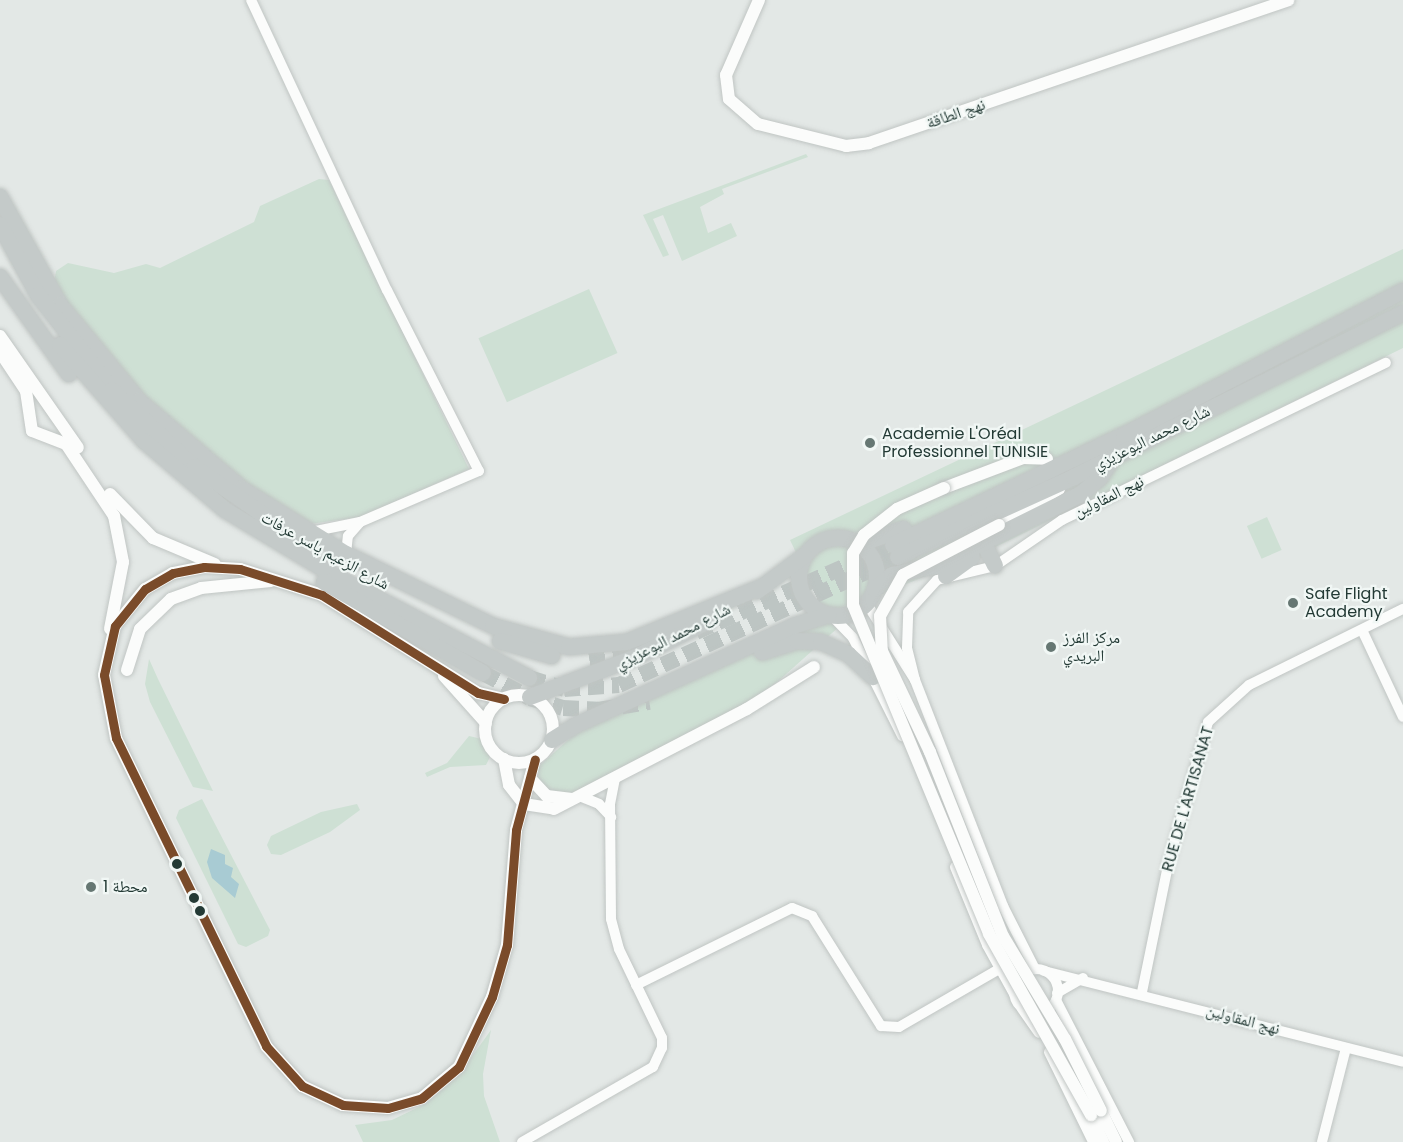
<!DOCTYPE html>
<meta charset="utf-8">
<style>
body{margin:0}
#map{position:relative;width:1403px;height:1142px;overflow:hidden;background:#e3e8e6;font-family:Poppins,"Noto Naskh Arabic",sans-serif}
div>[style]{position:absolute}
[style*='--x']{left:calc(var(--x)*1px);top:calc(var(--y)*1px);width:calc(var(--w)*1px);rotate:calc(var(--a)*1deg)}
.green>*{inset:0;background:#cee0d4;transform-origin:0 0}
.water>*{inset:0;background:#a8cbd3}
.trunk-tunnel>*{height:16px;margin-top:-8px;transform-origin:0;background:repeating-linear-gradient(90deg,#bdc5c3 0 16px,transparent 0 24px)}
.roads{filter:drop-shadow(0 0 2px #c0c5c3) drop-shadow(0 0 2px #c0c5c3)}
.minor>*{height:10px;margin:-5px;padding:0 5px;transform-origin:5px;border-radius:5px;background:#fbfcfb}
.minor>.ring{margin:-5px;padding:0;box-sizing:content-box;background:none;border:10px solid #fbfcfb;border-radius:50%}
.tertiary>*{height:12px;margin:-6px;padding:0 6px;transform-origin:6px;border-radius:6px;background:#fbfcfb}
.tertiary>.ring{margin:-6px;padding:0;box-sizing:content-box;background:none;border:12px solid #fbfcfb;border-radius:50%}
.trunk>*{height:16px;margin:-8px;padding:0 8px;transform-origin:8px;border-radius:8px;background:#c4cac9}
.trunk>.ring{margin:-8px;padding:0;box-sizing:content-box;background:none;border:16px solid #c4cac9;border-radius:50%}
.bridges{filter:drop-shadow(0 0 2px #c0c5c3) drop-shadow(0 0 2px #c0c5c3)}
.tertiary-bridge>*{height:12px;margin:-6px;padding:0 6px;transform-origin:6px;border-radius:6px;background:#fbfcfb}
.bus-1>*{height:9px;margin:-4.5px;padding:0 4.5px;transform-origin:4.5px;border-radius:4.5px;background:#7a4b2a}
.dots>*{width:16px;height:16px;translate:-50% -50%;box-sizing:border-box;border:3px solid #f1f7f5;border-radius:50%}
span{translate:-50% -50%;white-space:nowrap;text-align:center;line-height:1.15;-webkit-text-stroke:4.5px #f1f7f5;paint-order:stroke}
.street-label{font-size:16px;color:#233a35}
.poi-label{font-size:16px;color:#233a35}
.left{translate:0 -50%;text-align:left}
</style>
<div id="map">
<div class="green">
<div style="clip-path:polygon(806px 154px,808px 157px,722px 189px,724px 194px,700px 207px,708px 233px,731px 223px,737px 236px,682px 261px,663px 215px,653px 219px,669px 255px,663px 257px,643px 215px)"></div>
<div style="clip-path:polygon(319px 179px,329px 180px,469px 469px,360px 517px,288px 527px,192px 456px,53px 288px,56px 271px,68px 263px,114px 273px,146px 264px,160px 268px,254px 222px,260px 206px)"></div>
<div style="clip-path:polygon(1403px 249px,1403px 348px,983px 553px,886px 592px,850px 617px,766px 692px,573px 795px,559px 797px,539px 782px,538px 767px,577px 732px,824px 611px,790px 540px)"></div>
<div style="left:589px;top:289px;width:70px;height:121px;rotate:66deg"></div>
<div style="left:1267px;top:517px;width:36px;height:22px;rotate:66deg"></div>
<div style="clip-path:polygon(149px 659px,158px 679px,213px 791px,193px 787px,150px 702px,145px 684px)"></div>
<div style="clip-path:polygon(469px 736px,482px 739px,490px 757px,486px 765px,450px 767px,427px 777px,425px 773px,447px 763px)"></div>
<div style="clip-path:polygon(202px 799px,270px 930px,268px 936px,246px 947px,238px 944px,176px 818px,179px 810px)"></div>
<div style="clip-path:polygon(357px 804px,360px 810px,330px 832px,281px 855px,271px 854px,267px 845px,271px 836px,321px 812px)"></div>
<div style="clip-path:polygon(491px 1030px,483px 1074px,484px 1096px,500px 1142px,363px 1142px,355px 1125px,392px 1120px,425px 1104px,457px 1077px)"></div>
</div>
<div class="water">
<div style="clip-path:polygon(211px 849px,225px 855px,225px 864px,233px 868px,231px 877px,239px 884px,235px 898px,212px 878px,207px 862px)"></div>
</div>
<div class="trunk-tunnel">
<div style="--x:696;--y:632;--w:215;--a:-23.8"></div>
<div style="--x:589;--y:658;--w:55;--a:-9.5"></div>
<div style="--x:483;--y:673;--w:53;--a:28"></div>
<div style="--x:530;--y:698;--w:34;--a:17"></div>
<div style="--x:563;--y:708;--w:35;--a:3"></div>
<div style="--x:598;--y:710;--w:52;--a:-8.9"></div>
<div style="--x:529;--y:678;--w:37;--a:17"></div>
<div style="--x:564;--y:689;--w:55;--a:-4.2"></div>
<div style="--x:619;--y:685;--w:307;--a:-24.6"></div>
</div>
<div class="roads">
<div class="minor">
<div style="--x:251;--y:0;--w:320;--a:64.9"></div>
<div style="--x:387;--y:290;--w:203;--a:63.1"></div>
<div style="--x:479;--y:471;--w:129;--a:156.8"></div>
<div style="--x:360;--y:522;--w:50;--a:168.5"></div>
<div style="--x:346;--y:554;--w:18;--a:-84"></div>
<div style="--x:348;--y:536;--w:18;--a:-49"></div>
<div style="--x:867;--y:604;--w:90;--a:57.7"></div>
<div style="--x:915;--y:680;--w:243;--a:68.7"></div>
<div style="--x:1003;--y:906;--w:71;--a:63.1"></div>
<div style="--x:832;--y:616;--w:30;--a:46"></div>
<div style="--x:853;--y:638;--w:110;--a:63.4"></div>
<div style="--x:1362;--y:630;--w:96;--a:64.8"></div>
<div style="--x:915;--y:680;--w:33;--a:-104"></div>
<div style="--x:907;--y:648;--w:36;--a:-88"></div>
<div style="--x:908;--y:612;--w:43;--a:-47.8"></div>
<div style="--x:937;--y:580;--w:60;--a:-13.6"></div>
<div style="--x:995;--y:566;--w:81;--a:-34.5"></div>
<div style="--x:1062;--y:520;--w:360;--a:-25.9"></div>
<div style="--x:582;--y:797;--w:18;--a:22"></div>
<div style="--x:599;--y:804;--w:18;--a:47"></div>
<div style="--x:955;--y:867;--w:84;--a:67.7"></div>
<div style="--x:987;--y:945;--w:56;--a:61.1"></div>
<div class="ring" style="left:1014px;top:969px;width:34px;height:34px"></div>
<div style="--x:1044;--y:971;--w:370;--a:14.2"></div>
<div style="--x:636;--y:985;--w:174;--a:-26.3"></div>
<div style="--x:792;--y:908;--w:22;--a:22"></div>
<div style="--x:812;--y:916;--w:130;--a:57.9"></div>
<div style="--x:881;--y:1026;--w:18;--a:3"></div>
<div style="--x:899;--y:1027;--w:116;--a:-30.1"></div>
<div style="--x:1142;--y:992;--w:134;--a:-78.4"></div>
<div style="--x:1169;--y:861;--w:144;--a:-74.3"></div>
<div style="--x:1208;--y:722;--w:55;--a:-42.1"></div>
<div style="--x:1249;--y:685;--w:172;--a:-26.3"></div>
<div style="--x:1057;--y:993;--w:30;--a:-30"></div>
<div style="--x:1056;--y:1000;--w:160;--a:62.8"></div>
<div style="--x:1022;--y:1009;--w:29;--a:55"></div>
<div style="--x:1049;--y:1052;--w:100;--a:63.9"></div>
<div style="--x:522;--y:1142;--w:151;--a:-29.8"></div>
<div style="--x:653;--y:1067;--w:21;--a:-65"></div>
<div style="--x:662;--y:1048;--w:10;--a:-90"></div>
<div style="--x:662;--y:1038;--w:99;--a:-115.8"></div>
<div style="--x:619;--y:949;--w:31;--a:-105"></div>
<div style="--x:611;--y:919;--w:115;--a:-90.5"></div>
<div style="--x:610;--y:804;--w:25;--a:-79"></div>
<div style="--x:1322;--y:1142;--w:97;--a:-75.7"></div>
</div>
<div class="tertiary">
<div style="--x:759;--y:0;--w:82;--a:113.7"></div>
<div style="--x:726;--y:75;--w:24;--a:83"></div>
<div style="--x:729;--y:99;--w:38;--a:41"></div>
<div style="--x:758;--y:124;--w:91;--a:14"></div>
<div style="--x:846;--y:146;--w:23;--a:-7"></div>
<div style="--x:869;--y:143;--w:443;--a:-18.8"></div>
<div style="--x:0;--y:336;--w:136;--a:55.1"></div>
<div style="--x:0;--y:352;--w:47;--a:56.3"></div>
<div style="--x:26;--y:391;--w:40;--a:81.5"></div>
<div style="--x:32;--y:431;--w:36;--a:21"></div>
<div style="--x:66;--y:444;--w:87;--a:56.3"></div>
<div style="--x:114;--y:516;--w:47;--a:78.9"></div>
<div style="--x:123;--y:562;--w:68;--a:101"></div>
<div style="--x:944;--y:488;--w:85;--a:-20.8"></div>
<div style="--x:1023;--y:458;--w:24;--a:2"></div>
<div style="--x:110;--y:494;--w:62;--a:45.7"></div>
<div style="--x:153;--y:538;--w:67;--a:22.8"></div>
<div style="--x:999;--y:525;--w:70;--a:-31"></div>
<div style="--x:127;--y:670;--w:43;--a:-72.4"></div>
<div style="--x:140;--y:629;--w:43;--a:-44.1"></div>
<div style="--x:171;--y:599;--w:32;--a:-20"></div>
<div style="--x:201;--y:588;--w:70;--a:-5.7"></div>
<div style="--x:444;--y:676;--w:63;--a:48.2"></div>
<div class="ring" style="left:485px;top:695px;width:56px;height:56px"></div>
<div style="--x:504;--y:699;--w:27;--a:-167"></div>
<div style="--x:478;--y:693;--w:184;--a:-147.9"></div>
<div style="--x:322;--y:595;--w:86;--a:-162.4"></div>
<div style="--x:240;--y:569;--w:36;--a:-177"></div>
<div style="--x:204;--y:567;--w:32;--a:169"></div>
<div style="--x:173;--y:573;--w:32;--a:150"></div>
<div style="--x:145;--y:589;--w:48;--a:129"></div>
<div style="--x:115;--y:626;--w:50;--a:102.7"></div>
<div style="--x:104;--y:675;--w:64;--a:79.2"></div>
<div style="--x:116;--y:738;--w:343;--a:64"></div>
<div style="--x:266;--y:1046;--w:54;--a:48"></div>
<div style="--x:302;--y:1086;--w:45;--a:24.9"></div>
<div style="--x:343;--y:1105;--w:45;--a:3.8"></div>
<div style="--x:388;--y:1108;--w:35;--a:-16"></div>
<div style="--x:422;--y:1098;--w:48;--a:-40"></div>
<div style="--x:459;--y:1067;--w:77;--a:-64.8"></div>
<div style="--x:492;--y:997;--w:54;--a:-73.9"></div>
<div style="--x:507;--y:945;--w:115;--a:-85.5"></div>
<div style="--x:516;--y:830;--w:73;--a:-75"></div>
<div style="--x:504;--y:759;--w:26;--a:79"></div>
<div style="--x:509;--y:785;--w:24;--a:52"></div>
<div style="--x:524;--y:804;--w:30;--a:9"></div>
<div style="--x:554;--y:809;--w:217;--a:-27.4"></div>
<div style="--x:747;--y:709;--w:79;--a:-32.1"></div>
<div style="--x:530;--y:778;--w:25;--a:47"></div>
<div style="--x:547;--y:796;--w:25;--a:7"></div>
<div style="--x:1101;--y:1111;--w:34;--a:64"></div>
<div style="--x:1091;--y:1115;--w:30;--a:66"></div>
</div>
<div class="trunk">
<div style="--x:0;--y:197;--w:124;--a:60.9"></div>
<div style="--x:60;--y:305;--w:124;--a:50.5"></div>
<div style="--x:139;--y:401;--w:135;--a:40.5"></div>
<div style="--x:242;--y:489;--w:123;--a:32"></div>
<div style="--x:346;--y:554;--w:164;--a:26.1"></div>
<div style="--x:493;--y:626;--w:79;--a:15.4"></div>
<div style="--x:569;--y:647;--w:58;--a:-4.9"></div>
<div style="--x:627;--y:642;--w:150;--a:-22.3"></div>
<div style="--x:0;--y:225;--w:80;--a:61.5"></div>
<div style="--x:38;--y:295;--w:120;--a:52.1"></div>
<div style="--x:112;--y:390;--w:112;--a:43.2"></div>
<div style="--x:194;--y:467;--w:129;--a:34.6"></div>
<div style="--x:0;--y:277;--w:119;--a:54.6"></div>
<div style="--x:60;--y:345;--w:128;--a:48.8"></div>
<div style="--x:144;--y:441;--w:106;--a:40.4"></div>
<div style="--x:225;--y:510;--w:131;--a:30.9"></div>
<div style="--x:337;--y:577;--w:217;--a:27.7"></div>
<div class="ring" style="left:799px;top:538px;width:62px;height:62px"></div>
<div style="--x:984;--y:543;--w:25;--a:64"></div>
<div style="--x:860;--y:544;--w:46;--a:-19.2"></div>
<div style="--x:893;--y:545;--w:256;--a:-25.5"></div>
<div style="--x:1124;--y:435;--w:314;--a:-27.3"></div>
<div style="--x:898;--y:557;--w:193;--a:-24.4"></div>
<div style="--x:1074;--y:477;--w:368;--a:-26.5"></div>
<div style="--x:946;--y:576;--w:32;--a:-36"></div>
<div style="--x:324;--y:582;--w:183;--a:29.8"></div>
<div style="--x:875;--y:589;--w:22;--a:-39"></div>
<div style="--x:892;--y:575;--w:45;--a:-11.6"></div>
<div style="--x:936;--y:566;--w:162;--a:-26.4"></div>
<div style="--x:1081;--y:494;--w:25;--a:-40"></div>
<div style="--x:1100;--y:478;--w:24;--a:-57"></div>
<div style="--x:757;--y:591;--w:59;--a:-36.7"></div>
<div style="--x:500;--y:641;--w:54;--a:16.1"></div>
<div style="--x:762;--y:652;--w:37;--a:-17"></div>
<div style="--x:797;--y:641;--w:24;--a:2"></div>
<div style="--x:821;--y:642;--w:30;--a:24"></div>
<div style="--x:848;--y:654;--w:34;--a:43"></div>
<div style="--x:530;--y:697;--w:111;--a:-20.6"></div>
<div style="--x:634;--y:658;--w:84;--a:-26.3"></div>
<div style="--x:552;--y:740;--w:26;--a:-32"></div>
<div style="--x:574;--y:726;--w:241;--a:-24.5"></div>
<div style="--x:793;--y:626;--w:37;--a:-17"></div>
</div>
</div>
<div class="bridges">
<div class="tertiary-bridge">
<div style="--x:944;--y:488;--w:51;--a:155.9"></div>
<div style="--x:897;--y:509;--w:42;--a:141.8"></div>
<div style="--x:864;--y:535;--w:21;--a:121"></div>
<div style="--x:853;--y:553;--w:52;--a:90"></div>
<div style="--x:853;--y:605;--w:356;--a:67.5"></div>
<div style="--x:989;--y:934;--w:208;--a:60.6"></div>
<div style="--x:999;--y:525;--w:108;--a:152.5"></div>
<div style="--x:903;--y:575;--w:47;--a:119.3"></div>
<div style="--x:880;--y:616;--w:35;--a:87"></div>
<div style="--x:882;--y:651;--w:112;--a:64.6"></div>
<div style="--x:930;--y:752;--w:198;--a:68.4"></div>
<div style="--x:1003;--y:936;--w:120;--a:59"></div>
<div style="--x:1065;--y:1039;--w:80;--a:63.4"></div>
</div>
</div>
<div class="bus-1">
<div style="--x:504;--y:699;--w:27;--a:-167"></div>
<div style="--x:478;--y:693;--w:184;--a:-147.9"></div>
<div style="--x:322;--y:595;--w:86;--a:-162.4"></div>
<div style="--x:240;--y:569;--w:36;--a:-177"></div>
<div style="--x:204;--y:567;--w:32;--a:169"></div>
<div style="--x:173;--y:573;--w:32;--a:150"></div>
<div style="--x:145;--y:589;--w:48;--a:129"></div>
<div style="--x:115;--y:626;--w:50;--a:102.7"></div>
<div style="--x:104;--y:675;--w:64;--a:79.2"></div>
<div style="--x:116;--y:738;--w:343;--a:64"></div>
<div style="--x:266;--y:1046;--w:54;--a:48"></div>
<div style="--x:302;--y:1086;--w:45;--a:24.9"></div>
<div style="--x:343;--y:1105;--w:45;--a:3.8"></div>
<div style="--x:388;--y:1108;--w:35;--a:-16"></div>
<div style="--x:422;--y:1098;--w:48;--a:-40"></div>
<div style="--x:459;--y:1067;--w:77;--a:-64.8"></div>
<div style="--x:492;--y:997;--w:54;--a:-73.9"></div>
<div style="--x:507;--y:945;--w:115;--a:-85.5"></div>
<div style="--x:516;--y:830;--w:73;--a:-75"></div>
</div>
<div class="dots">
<div style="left:870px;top:443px;background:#667773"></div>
<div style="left:1293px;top:603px;background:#667773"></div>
<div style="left:1051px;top:647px;background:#667773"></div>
<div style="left:177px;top:864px;background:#233a35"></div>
<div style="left:91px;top:887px;background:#667773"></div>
<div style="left:194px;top:898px;background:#233a35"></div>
<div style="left:200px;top:911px;background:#233a35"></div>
</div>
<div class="street-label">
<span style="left:956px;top:114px;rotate:-19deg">نهج الطاقة</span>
<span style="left:1152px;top:438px;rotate:-26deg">شارع محمد البوعزيزي</span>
<span style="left:1109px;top:497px;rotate:-26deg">نهج المقاولين</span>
<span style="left:325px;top:551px;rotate:29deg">شارع الزعيم ياسر عرفات</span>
<span style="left:673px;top:637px;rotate:-27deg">شارع محمد البوعزيزي</span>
<span style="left:1188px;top:799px;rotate:-74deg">RUE DE L'ARTISANAT</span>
<span style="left:1243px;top:1020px;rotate:15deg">نهج المقاولين</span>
</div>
<div class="poi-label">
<span class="left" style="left:882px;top:443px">Academie L'Oréal<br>Professionnel TUNISIE</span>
<span class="left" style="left:1305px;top:603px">Safe Flight<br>Academy</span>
<span class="left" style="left:1063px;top:647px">مركز الفرز<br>البريدي</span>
<span class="left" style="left:103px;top:887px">محطة 1</span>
</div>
</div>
